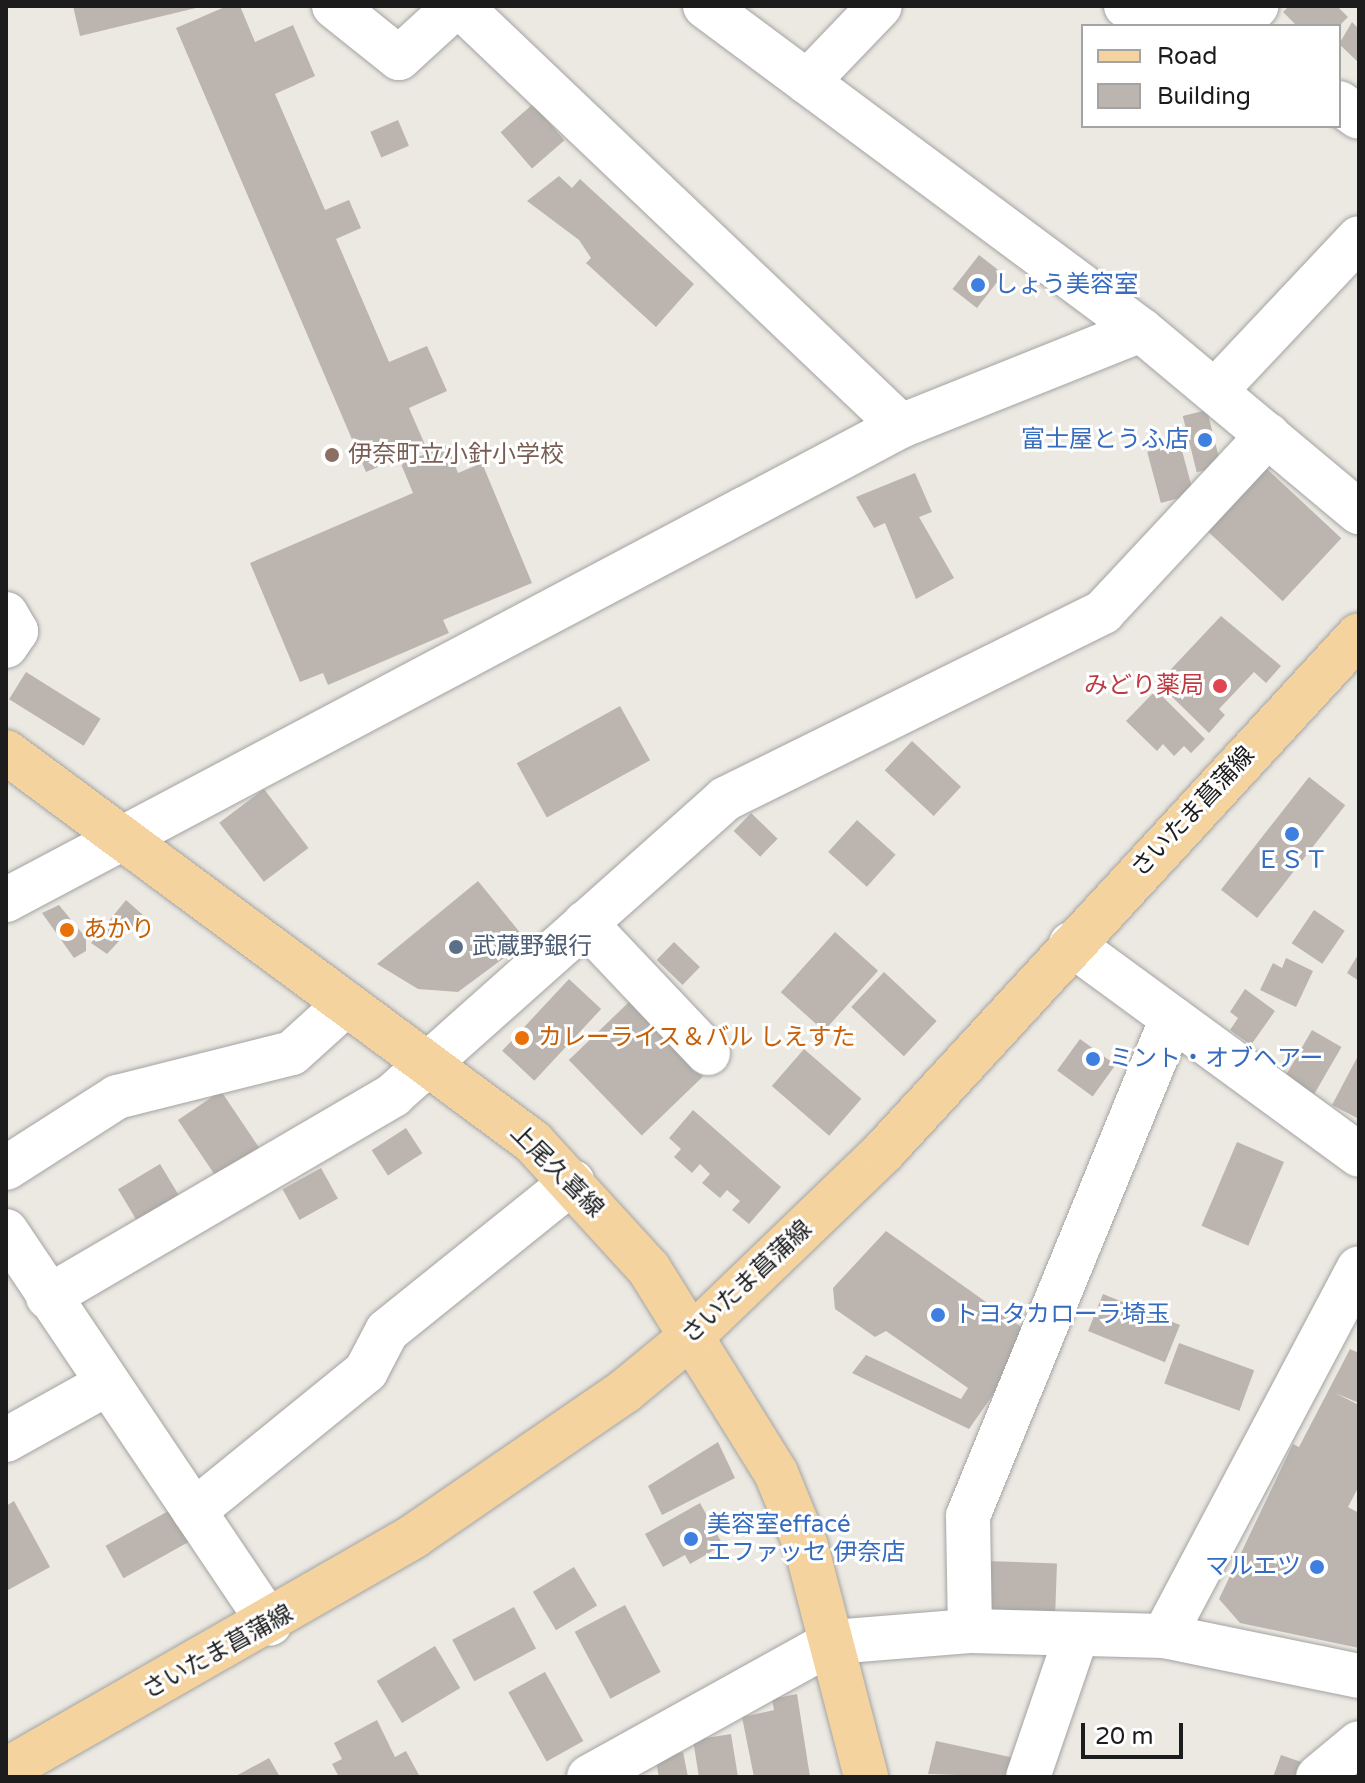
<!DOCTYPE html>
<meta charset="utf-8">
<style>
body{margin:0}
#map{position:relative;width:1365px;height:1783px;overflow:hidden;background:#ece9e2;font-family:"Varela Round","Noto Sans JP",sans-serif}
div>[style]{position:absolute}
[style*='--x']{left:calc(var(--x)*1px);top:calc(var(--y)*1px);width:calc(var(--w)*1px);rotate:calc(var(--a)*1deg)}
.building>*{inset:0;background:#bcb5af;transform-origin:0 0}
.roads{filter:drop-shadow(0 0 2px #a3a3a3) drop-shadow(0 0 2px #a3a3a3)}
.minor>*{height:44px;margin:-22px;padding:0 22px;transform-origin:22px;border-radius:22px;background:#fff}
.major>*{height:44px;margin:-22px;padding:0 22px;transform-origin:22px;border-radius:22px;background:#f4d39f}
.dots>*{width:22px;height:22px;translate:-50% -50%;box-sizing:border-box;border:4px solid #fff;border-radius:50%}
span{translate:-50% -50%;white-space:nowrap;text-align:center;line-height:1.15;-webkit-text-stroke:6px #fff;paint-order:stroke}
.shop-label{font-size:24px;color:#366cbe}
.left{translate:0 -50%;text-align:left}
.right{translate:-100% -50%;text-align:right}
.education-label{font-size:24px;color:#785e54}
.health-label{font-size:24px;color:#be3a42}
.street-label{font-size:24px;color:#1c1c1c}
.food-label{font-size:24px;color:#c56008}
.service-label{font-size:24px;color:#4e5e75}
.frame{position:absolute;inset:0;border:8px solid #1c1c1c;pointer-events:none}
.legend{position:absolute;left:1081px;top:24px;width:260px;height:104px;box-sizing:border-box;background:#fff;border:2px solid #a4a4a4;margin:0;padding:10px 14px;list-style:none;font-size:24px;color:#1c1c1c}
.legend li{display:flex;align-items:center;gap:16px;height:40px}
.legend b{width:40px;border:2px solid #a4a4a4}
.scale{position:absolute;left:1081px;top:1723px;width:102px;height:36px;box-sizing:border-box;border:4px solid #1c1c1c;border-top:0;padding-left:10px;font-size:24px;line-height:28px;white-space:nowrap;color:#1c1c1c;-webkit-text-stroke:6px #fff;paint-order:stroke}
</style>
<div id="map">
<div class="building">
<div style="clip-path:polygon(73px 6px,200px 6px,200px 7px,80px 36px)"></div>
<div style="clip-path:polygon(227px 6px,240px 6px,255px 42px,293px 25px,315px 76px,275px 94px,325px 210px,349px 200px,361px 228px,336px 239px,389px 362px,427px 346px,447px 391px,409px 408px,426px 447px,366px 472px,176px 28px)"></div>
<div style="clip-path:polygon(1289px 6px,1337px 6px,1348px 17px,1339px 26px,1297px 26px,1283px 12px)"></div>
<div style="clip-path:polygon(1352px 22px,1359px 29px,1359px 63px,1339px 44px)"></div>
<div style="left:533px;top:104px;width:48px;height:43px;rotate:49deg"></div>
<div style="left:398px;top:120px;width:28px;height:30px;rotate:67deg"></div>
<div style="clip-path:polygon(559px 176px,572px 188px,580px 179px,694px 284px,656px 327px,586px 263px,591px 258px,579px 240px,527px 201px)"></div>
<div style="left:979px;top:255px;width:31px;height:43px;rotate:38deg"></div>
<div style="left:1207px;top:410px;width:58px;height:25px;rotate:76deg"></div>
<div style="left:1180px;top:443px;width:53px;height:34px;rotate:75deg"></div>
<div style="clip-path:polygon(447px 445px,458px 473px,482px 463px,532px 583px,443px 620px,449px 633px,328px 685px,323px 673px,300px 682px,250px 563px,413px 493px,401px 464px)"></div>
<div style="left:1266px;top:468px;width:103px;height:86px;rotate:43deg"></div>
<div style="clip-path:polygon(915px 473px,932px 512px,919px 517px,954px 578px,916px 599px,885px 523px,874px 528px,856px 497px)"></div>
<div style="clip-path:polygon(1221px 616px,1281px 666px,1266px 683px,1254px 672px,1219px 709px,1225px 715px,1209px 733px,1158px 683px)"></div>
<div style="left:26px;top:672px;width:88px;height:32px;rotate:32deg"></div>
<div style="clip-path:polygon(1156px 690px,1205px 739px,1191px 753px,1184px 746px,1174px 756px,1163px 744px,1157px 751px,1126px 721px)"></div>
<div style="left:620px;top:706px;width:62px;height:118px;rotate:61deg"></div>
<div style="left:912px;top:741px;width:67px;height:40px;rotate:43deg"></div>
<div style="left:1309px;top:777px;width:46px;height:143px;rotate:38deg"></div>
<div style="left:264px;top:789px;width:74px;height:56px;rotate:53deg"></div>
<div style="left:751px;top:813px;width:37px;height:25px;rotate:44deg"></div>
<div style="left:857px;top:820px;width:52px;height:43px;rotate:42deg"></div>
<div style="clip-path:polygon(478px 881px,527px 941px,458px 992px,418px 989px,377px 964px)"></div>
<div style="clip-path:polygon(126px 900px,143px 915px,107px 954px,91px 943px)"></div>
<div style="clip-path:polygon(59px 905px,86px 938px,86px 951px,74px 958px,42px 913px)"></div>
<div style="left:1314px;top:910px;width:37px;height:40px;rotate:34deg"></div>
<div style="left:835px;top:932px;width:58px;height:81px;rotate:42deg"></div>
<div style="left:674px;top:942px;width:36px;height:25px;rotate:44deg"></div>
<div style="clip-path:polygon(1359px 953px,1359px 981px,1347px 973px)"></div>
<div style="clip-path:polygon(1286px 958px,1313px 971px,1296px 1007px,1260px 990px,1273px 963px,1282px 968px)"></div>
<div style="left:884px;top:972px;width:72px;height:48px;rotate:43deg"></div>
<div style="left:569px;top:979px;width:44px;height:98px;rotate:43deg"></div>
<div style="clip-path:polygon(1245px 989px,1275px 1011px,1251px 1045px,1230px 1030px,1238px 1018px,1230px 1012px)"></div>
<div style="left:630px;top:1001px;width:105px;height:85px;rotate:46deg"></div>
<div style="left:1312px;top:1030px;width:34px;height:57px;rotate:30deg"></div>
<div style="left:1080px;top:1039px;width:44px;height:39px;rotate:36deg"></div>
<div style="left:804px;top:1049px;width:76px;height:49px;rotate:41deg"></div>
<div style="clip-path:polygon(1359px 1054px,1359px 1119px,1332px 1105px)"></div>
<div style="left:221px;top:1091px;width:80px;height:52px;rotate:56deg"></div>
<div style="clip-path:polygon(693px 1110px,781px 1187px,749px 1224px,732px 1210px,740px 1201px,727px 1190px,720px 1198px,702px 1183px,710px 1174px,700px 1164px,692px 1173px,674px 1157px,681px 1149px,669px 1138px)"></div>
<div style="left:406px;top:1128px;width:30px;height:41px;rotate:57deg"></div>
<div style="left:1237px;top:1142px;width:51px;height:91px;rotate:23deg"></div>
<div style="left:160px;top:1164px;width:51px;height:49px;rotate:59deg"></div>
<div style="left:321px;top:1168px;width:35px;height:44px;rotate:61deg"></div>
<div style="clip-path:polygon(886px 1231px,1034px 1336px,969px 1429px,852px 1373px,866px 1355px,961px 1399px,968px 1388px,886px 1331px,875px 1337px,835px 1309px,833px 1288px)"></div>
<div style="left:1103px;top:1294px;width:83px;height:40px;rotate:22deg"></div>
<div style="left:1179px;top:1343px;width:80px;height:43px;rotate:20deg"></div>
<div style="clip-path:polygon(1350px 1349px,1359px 1353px,1359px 1403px,1335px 1393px,1359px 1405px,1359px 1486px,1348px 1507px,1359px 1513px,1359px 1648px,1240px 1623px,1219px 1599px,1293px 1444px,1299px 1447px)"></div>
<div style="clip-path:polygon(718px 1442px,735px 1478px,662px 1515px,648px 1486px)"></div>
<div style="clip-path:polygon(14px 1501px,50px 1567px,8px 1590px,6px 1506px)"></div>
<div style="clip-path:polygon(700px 1503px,723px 1545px,690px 1564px,685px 1555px,663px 1567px,645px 1534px)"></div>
<div style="left:172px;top:1509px;width:37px;height:76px;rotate:61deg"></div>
<div style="left:986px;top:1561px;width:71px;height:48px;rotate:2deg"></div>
<div style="left:574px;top:1567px;width:45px;height:48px;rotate:59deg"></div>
<div style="left:625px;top:1605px;width:76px;height:57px;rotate:62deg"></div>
<div style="left:514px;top:1607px;width:47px;height:70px;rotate:62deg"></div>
<div style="left:435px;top:1646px;width:49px;height:68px;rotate:59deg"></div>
<div style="left:545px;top:1672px;width:79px;height:42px;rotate:61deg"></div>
<div style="clip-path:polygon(797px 1694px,810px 1777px,754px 1777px,742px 1717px,774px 1710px,772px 1699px)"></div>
<div style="clip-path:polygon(377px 1720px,395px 1757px,406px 1751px,420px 1777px,339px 1777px,332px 1764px,342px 1759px,334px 1743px)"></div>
<div style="clip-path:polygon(731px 1734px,738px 1777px,699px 1777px,693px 1740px)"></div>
<div style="clip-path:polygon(936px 1741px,1019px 1759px,1015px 1777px,928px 1774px)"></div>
<div style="clip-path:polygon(683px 1752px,688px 1777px,659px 1777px,655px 1758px)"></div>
<div style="clip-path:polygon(1281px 1755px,1310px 1765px,1305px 1777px,1273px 1777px)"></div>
<div style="clip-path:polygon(269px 1758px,280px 1777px,234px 1777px)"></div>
</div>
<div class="roads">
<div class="minor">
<div style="--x:334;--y:6;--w:83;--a:38.7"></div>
<div style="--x:399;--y:58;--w:77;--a:-42.4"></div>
<div style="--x:460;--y:6;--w:609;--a:43.6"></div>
<div style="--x:705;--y:6;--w:543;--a:36.62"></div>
<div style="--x:1141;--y:330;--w:284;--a:39.9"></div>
<div style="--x:1126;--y:6;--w:95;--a:12.1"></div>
<div style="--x:1237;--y:26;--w:28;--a:-46"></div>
<div style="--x:807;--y:82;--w:105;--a:-46.2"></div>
<div style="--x:1339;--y:103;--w:24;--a:35"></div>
<div style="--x:1215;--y:391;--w:210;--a:-46.7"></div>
<div style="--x:6;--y:614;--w:20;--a:60"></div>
<div style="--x:16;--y:631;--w:18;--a:124"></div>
<div style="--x:6;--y:900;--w:1013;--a:-27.91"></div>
<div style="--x:901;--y:426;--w:258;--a:-21.8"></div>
<div style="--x:585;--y:923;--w:179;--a:46.6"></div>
<div style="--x:1071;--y:944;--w:357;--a:36.2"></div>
<div style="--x:6;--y:1168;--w:132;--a:-32.6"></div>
<div style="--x:117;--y:1097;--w:180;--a:-14.1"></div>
<div style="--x:292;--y:1053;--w:72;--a:-42.2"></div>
<div style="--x:6;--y:1231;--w:473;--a:56.1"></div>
<div style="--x:48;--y:1297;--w:400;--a:-30.3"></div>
<div style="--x:393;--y:1095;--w:445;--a:-41.7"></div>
<div style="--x:725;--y:799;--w:422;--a:-26.3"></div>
<div style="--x:1103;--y:612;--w:242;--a:-47"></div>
<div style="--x:6;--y:1440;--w:113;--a:-29.1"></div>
<div style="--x:194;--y:1511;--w:222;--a:-39.1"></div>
<div style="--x:366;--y:1371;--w:45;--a:-62.3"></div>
<div style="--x:387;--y:1331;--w:238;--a:-38.8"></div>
<div style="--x:970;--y:1631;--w:115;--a:-91"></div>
<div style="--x:968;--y:1516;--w:538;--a:-67.72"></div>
<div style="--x:1164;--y:1636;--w:416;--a:-62.1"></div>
<div style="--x:589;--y:1777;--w:279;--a:-29"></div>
<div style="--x:833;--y:1642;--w:137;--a:-4.6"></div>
<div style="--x:970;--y:1631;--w:194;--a:1.5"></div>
<div style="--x:1164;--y:1636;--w:199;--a:11.6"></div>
<div style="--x:1028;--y:1777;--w:151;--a:-71.1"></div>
<div style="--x:1318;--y:1777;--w:53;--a:-39.7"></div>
</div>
<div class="major">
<div style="--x:6;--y:752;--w:656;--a:36.5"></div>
<div style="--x:533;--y:1142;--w:172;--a:47.6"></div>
<div style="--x:649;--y:1269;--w:240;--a:58.1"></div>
<div style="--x:776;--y:1473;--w:79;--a:67.7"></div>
<div style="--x:806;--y:1546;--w:239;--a:75.4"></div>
<div style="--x:6;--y:1770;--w:470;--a:-29.8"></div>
<div style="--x:414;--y:1536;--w:256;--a:-34.5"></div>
<div style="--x:625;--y:1391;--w:91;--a:-39.6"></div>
<div style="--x:695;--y:1333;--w:262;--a:-43.9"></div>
<div style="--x:884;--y:1151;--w:701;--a:-47.37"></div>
</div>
</div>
<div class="dots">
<div style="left:978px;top:285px;background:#3f7fe0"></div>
<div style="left:1205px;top:440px;background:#3f7fe0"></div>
<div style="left:332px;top:455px;background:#8d6e63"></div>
<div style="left:1220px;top:686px;background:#e0444e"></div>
<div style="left:1292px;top:834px;background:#3f7fe0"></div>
<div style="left:67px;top:930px;background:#e8710a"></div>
<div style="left:456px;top:947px;background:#5c6f8a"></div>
<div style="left:522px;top:1038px;background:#e8710a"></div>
<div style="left:1093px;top:1059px;background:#3f7fe0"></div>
<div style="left:938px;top:1315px;background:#3f7fe0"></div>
<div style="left:691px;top:1539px;background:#3f7fe0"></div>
<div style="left:1317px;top:1567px;background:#3f7fe0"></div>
</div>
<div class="shop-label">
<span class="left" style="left:994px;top:285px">しょう美容室</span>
<span class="right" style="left:1189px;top:440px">富士屋とうふ店</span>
<span style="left:1292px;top:861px">ＥＳＴ</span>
<span class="left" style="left:1109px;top:1059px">ミント・オブヘアー</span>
<span class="left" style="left:954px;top:1315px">トヨタカローラ埼玉</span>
<span class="left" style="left:707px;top:1539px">美容室effacé<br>エファッセ 伊奈店</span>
<span class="right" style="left:1301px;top:1567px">マルエツ</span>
</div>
<div class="education-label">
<span class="left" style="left:348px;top:455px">伊奈町立小針小学校</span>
</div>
<div class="health-label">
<span class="right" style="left:1204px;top:686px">みどり薬局</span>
</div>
<div class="street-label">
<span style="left:1193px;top:812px;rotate:-47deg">さいたま菖蒲線</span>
<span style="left:557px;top:1171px;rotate:45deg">上尾久喜線</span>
<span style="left:747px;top:1282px;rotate:-43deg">さいたま菖蒲線</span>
<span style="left:218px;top:1652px;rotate:-29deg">さいたま菖蒲線</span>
</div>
<div class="food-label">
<span class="left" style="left:83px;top:930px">あかり</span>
<span class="left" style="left:538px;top:1038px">カレーライス＆バル しえすた</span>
</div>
<div class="service-label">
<span class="left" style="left:472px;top:947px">武蔵野銀行</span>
</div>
<div class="frame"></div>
<ul class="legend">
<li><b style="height:10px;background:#f4d39f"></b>Road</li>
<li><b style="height:22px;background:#bcb5af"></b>Building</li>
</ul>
<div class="scale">20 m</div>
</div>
